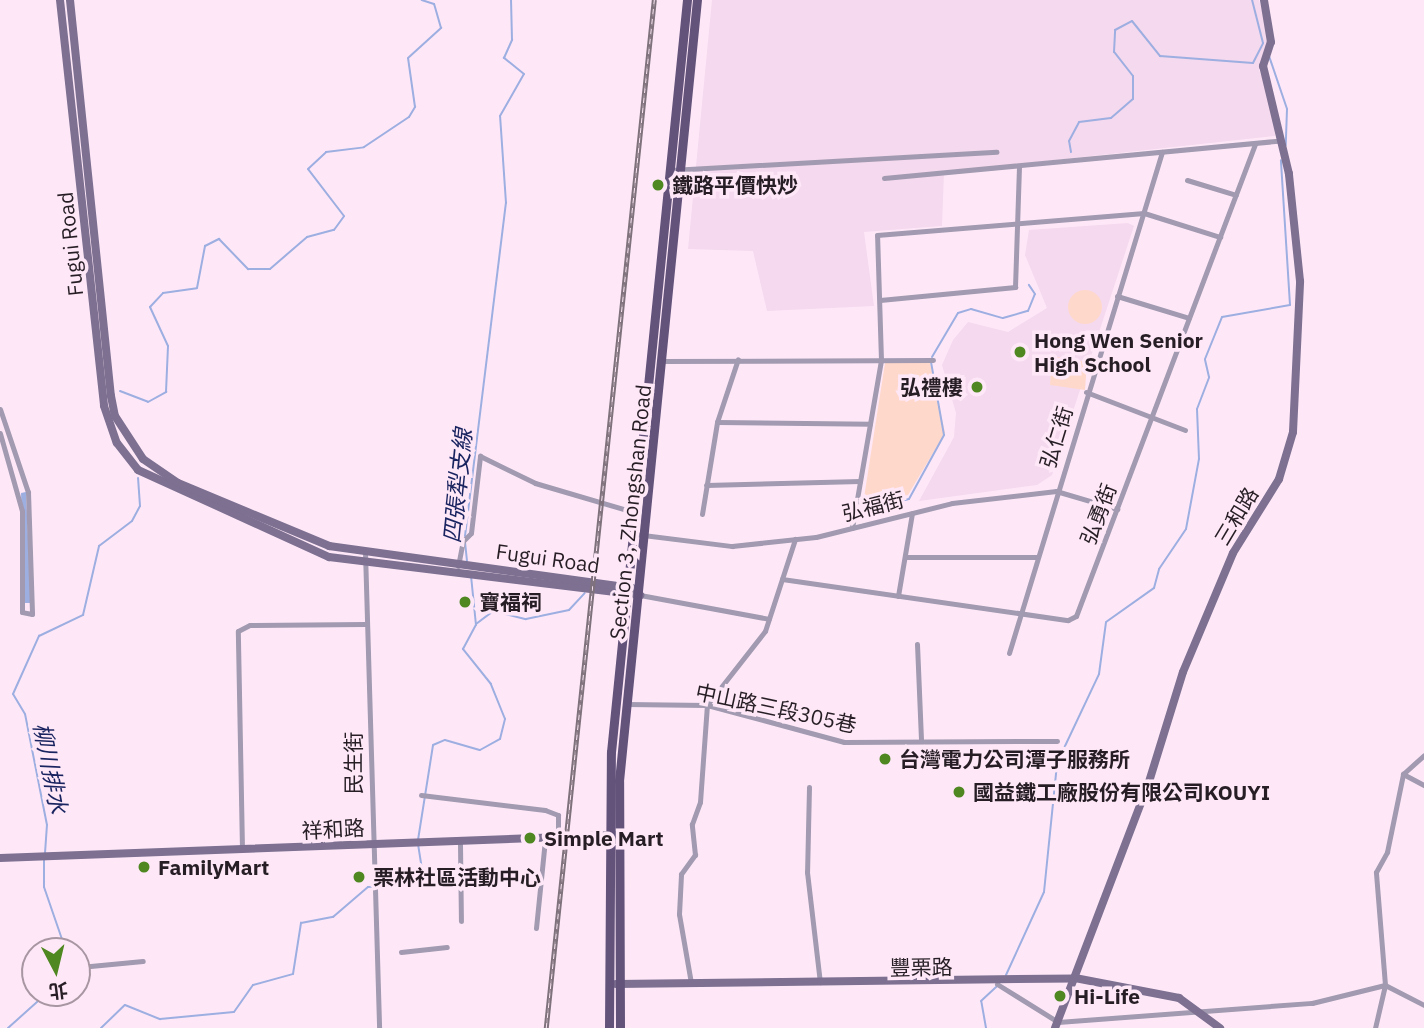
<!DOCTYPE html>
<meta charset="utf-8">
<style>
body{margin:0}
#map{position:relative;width:1424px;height:1028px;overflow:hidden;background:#fee8f8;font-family:"IBM Plex Sans","Noto Sans TC",sans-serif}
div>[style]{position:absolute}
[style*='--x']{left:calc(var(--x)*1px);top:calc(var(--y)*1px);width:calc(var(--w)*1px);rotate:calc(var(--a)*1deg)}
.built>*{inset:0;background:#f5d9ee}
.green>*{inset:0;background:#ffd8cc}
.round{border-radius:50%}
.water>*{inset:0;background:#9daee1}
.stream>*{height:2px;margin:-1px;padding:0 1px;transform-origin:1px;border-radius:1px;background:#9daee1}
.street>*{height:5px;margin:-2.5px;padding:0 2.5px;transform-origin:2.5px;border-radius:2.5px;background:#a29ab0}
.secondary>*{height:8px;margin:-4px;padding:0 4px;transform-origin:4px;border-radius:4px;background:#7d7091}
.primary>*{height:9px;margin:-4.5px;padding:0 4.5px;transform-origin:4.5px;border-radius:4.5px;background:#63537a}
.rail>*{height:4.5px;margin-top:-2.25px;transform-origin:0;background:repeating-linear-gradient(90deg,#fee8f8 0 5px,#7f727c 0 10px);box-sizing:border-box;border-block:2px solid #7f727c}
.dots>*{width:19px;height:19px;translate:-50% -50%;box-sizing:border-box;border:4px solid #fee8f8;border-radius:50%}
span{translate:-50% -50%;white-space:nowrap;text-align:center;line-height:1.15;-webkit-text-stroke:7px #fee8f8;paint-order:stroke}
.poi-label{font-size:21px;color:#261e24;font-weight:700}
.left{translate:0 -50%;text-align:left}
.right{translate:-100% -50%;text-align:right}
.street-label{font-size:21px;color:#261e24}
.water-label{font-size:23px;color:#19235f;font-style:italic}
.north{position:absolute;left:21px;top:937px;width:70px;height:70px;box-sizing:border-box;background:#fee8f8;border:2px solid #a897a3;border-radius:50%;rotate:173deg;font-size:19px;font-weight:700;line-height:28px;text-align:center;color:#261e24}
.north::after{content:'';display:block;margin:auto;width:24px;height:32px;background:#4f8721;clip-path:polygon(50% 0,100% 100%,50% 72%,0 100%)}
</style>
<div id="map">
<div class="built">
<div style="clip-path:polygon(712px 0,1259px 0,1269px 36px,1259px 70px,1275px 111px,1275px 136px,944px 172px,942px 226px,864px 232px,874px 306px,767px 311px,753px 251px,688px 249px)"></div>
<div style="clip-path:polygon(1128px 223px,1134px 226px,1052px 475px,1037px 485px,919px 501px,954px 437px,956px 413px,942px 365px,953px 340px,968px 322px,1008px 332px,1047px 308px,1025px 255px,1029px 230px)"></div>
</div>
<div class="green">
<div class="round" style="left:1068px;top:290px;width:34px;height:34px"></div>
<div style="clip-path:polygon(1052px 356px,1087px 362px,1085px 390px,1050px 385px)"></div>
<div style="clip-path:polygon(885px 363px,930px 363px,945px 433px,908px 495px,863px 504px)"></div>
</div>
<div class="water">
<div style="clip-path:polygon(26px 492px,31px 603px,25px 603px,21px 493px)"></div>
</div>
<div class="stream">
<div style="--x:1269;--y:56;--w:56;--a:71.2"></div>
<div style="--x:1287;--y:109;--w:36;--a:92"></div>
<div style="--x:1071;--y:152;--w:11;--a:-100"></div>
<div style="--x:1069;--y:141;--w:21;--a:-62"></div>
<div style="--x:1079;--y:122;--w:32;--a:-7"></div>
<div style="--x:1111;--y:118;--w:29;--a:-41"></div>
<div style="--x:1133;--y:99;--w:23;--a:-90"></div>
<div style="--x:1133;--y:76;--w:31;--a:-128"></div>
<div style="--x:1114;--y:52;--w:22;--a:-87"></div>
<div style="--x:1115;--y:30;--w:19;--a:-28"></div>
<div style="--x:1132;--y:21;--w:45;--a:51.3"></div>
<div style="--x:1160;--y:56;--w:93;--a:4.3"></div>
<div style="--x:1253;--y:63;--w:22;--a:-63"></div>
<div style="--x:1263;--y:43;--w:44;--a:-104.3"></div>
<div style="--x:932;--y:357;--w:51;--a:-59.4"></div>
<div style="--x:958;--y:313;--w:14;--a:-17"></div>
<div style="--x:971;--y:309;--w:33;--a:16"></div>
<div style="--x:1003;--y:318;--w:26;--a:-16"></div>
<div style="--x:1028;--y:311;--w:18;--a:-68"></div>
<div style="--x:1035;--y:294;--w:11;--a:-124"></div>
<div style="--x:120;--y:391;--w:30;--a:21"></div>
<div style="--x:148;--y:402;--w:21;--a:-29"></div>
<div style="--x:166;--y:392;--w:46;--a:-87.5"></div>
<div style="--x:168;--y:346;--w:43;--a:-114.8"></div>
<div style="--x:150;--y:307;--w:19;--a:-47"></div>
<div style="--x:163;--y:293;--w:34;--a:-8"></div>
<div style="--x:197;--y:288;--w:43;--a:-79.2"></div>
<div style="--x:205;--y:246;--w:16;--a:-27"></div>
<div style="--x:219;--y:239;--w:42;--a:46"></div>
<div style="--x:248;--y:269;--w:22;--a:0"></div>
<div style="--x:270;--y:269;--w:49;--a:-40.9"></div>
<div style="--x:307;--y:237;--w:28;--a:-15"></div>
<div style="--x:334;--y:230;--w:17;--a:-54"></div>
<div style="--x:344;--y:216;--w:59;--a:-127.5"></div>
<div style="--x:308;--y:169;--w:25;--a:-43"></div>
<div style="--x:326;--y:152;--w:38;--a:-7"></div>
<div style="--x:364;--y:147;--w:54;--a:-33.7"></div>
<div style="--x:409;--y:117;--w:12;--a:-59"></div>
<div style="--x:415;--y:107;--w:49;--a:-98.1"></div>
<div style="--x:408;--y:58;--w:45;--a:-42.3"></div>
<div style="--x:441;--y:28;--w:25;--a:-106"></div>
<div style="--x:434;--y:4;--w:13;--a:-162"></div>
<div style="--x:875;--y:508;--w:35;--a:-15"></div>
<div style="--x:909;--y:499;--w:73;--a:-61.3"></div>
<div style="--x:944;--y:435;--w:74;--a:-100.1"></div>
<div style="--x:465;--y:536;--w:336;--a:-83"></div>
<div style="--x:506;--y:203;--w:87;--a:-93.9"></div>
<div style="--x:500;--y:116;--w:48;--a:-60.3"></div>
<div style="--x:524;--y:74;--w:26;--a:-141"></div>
<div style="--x:504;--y:58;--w:20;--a:-66"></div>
<div style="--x:512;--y:40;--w:40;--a:-91.4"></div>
<div style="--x:465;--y:542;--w:19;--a:84"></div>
<div style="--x:476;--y:624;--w:21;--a:-37"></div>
<div style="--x:493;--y:611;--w:34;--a:14"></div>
<div style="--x:526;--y:619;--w:44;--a:-11.8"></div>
<div style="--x:569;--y:610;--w:23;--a:-47"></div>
<div style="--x:418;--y:840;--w:96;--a:-81"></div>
<div style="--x:433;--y:745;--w:13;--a:-23"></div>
<div style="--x:445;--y:740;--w:36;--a:16"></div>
<div style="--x:480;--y:750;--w:23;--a:-29"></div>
<div style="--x:500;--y:739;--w:21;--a:-76"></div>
<div style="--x:505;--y:719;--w:38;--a:-112"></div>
<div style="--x:491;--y:684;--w:45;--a:-128.7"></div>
<div style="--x:463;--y:649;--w:27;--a:-62"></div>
<div style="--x:476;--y:625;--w:49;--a:-95.8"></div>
<div style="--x:45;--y:853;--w:28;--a:-86"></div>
<div style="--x:47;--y:825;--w:113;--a:-101.2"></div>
<div style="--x:25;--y:714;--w:23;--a:-121"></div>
<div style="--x:13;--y:694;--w:64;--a:-65.9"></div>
<div style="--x:39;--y:636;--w:49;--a:-25.5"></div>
<div style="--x:83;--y:615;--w:71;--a:-76.9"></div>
<div style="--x:99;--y:546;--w:41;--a:-37.1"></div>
<div style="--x:132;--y:521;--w:17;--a:-62"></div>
<div style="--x:140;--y:506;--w:28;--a:-94"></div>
<div style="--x:44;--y:858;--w:29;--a:90"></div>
<div style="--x:44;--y:887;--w:68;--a:71"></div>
<div style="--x:1006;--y:975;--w:91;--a:-65.4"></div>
<div style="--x:1044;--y:892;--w:130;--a:-84.2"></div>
<div style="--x:1057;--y:763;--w:98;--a:-64.7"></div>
<div style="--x:1099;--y:674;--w:52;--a:-82.3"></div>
<div style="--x:1106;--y:622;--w:59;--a:-35.3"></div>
<div style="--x:1154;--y:588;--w:20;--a:-75"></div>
<div style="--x:1159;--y:569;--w:48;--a:-56"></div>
<div style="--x:1186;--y:529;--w:71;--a:-79.5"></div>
<div style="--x:1199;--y:459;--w:50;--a:-92.3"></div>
<div style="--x:1197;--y:409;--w:34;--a:-69"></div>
<div style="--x:1209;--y:377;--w:18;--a:-103"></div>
<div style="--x:1205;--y:359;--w:45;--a:-68"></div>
<div style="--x:1222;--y:317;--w:69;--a:-10"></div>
<div style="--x:1290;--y:305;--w:145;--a:-93.6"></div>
<div style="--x:8;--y:1028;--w:52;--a:-41.9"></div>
<div style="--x:101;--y:1028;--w:33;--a:-44"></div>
<div style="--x:125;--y:1005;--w:38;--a:22"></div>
<div style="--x:160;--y:1019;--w:74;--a:-5.4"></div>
<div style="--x:234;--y:1012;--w:33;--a:-55"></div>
<div style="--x:253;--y:985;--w:41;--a:-15.4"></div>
<div style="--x:293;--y:974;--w:52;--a:-81.1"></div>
<div style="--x:301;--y:923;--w:33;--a:-11"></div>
<div style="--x:333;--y:917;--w:46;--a:-40.6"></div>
<div style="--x:368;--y:887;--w:56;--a:-5.1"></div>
<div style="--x:424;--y:882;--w:37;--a:-99"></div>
<div style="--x:986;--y:1028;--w:27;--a:-100"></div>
<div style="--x:981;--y:1001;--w:21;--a:-43"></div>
</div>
<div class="street">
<div style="--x:671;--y:170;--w:326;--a:-3.2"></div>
<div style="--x:884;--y:178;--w:396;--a:-5.4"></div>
<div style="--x:1187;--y:180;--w:51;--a:17"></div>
<div style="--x:1117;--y:296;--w:75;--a:17"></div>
<div style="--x:880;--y:300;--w:136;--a:-5.5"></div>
<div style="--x:1015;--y:287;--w:120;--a:-88.1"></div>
<div style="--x:660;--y:361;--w:273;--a:-0.2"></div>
<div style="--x:1086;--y:392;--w:106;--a:21"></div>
<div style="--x:0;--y:409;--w:88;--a:71.4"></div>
<div style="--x:28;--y:492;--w:122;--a:88.1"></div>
<div style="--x:32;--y:614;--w:10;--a:-169"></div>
<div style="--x:22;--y:612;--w:101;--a:-90"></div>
<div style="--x:22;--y:511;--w:81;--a:-105.8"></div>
<div style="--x:717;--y:422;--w:153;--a:0.7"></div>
<div style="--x:706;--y:485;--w:154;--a:-1.5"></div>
<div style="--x:702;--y:514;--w:93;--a:-80.7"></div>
<div style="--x:717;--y:422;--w:66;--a:-71.6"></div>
<div style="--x:852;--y:528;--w:170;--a:-80.2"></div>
<div style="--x:881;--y:360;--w:125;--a:-91.8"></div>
<div style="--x:877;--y:235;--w:268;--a:-4.7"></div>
<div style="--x:1144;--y:213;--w:80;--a:17.5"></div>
<div style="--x:635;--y:534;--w:98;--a:7.1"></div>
<div style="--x:732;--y:546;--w:84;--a:-6.1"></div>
<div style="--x:816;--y:537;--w:140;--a:-14"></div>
<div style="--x:952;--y:503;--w:105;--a:-6.6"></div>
<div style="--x:1056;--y:491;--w:64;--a:16.4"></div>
<div style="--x:365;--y:552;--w:476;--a:88.3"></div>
<div style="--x:905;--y:557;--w:131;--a:0"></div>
<div style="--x:458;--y:566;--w:25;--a:-79"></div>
<div style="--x:463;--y:541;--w:11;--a:-45"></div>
<div style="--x:471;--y:533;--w:78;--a:-83.3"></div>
<div style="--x:480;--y:456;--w:61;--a:26.1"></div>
<div style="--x:535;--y:483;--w:106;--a:16.4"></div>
<div style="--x:782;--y:579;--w:289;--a:8.2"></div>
<div style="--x:1068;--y:620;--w:9;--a:-27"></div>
<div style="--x:1076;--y:616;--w:505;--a:-69.23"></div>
<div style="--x:640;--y:595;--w:131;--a:10.5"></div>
<div style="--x:898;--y:596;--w:84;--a:-80.4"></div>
<div style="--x:917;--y:644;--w:96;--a:87.6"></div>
<div style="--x:1009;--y:653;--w:524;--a:-73.02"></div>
<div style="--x:626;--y:704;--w:81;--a:0.7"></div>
<div style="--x:707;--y:705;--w:142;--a:15.1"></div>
<div style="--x:844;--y:742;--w:213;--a:-0.3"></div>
<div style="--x:1403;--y:774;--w:24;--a:28"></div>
<div style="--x:809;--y:787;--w:85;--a:91.3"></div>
<div style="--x:807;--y:872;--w:111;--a:83.3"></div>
<div style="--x:421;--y:795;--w:125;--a:6.9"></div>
<div style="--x:545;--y:810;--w:14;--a:21"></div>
<div style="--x:558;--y:815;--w:24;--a:90"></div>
<div style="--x:460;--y:844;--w:77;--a:89.3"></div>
<div style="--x:242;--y:849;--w:218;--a:-91.1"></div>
<div style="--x:238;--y:631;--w:13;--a:-27"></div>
<div style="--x:250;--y:625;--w:115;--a:-0.5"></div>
<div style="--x:536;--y:928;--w:88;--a:-84.2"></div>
<div style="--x:401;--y:952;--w:46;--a:-6.2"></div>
<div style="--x:80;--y:967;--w:63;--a:-5.4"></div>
<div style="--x:691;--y:983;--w:70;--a:-99.9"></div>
<div style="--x:679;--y:914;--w:40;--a:-87.1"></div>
<div style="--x:681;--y:874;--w:24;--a:-54"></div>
<div style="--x:695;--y:855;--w:31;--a:-96"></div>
<div style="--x:692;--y:824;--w:23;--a:-70"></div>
<div style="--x:700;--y:802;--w:97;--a:-85.9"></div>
<div style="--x:707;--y:705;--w:94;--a:-51.9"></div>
<div style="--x:765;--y:631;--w:97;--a:-71.9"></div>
<div style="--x:997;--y:984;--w:72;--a:31.9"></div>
<div style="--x:1058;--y:1022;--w:255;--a:-4.3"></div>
<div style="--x:1312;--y:1003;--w:75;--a:-13.9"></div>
<div style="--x:1385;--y:985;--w:44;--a:27.1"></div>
<div style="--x:1385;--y:985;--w:113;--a:-94.6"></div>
<div style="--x:1376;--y:872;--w:23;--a:-61"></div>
<div style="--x:1387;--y:852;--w:80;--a:-78.4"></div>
<div style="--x:1403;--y:774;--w:28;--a:-42"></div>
<div style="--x:1375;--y:1028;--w:44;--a:-76.9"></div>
</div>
<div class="secondary">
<div style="--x:60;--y:0;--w:408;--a:83.8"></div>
<div style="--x:104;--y:406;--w:39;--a:71"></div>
<div style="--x:117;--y:443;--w:34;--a:52"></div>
<div style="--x:138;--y:470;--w:210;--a:24.5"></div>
<div style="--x:329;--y:557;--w:313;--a:7"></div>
<div style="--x:70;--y:0;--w:398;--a:84.1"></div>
<div style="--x:111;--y:396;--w:20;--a:79"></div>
<div style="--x:115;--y:416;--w:51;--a:56.9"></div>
<div style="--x:143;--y:459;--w:42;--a:34.4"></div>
<div style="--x:178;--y:483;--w:164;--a:22.6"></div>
<div style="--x:329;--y:546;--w:306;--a:7.9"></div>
<div style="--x:632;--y:588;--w:11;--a:41"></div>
<div style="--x:0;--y:858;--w:616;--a:-2.14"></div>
<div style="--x:616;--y:984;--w:459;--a:-0.7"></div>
<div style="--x:1075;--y:978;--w:106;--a:10.9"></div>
<div style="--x:1179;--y:998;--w:51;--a:36.2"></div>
<div style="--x:1055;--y:1028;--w:260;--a:-69.1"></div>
<div style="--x:1148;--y:785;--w:118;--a:-72.8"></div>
<div style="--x:1183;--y:672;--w:129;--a:-67.2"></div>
<div style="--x:1233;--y:553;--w:87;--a:-58.1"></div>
<div style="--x:1279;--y:479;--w:49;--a:-73.4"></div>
<div style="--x:1293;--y:432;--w:151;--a:-87.3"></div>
<div style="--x:1300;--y:281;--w:108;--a:-95.9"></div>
<div style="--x:1289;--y:174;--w:111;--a:-103.5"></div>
<div style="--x:1263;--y:66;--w:25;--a:-72"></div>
<div style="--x:1271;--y:42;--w:43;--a:-99.5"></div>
</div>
<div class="primary">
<div style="--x:609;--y:1028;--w:276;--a:-89.6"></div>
<div style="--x:611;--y:752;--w:756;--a:-84.23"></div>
<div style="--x:620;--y:1028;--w:247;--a:-90.2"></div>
<div style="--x:619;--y:781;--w:785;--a:-84.3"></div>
</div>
<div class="rail">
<div style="--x:546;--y:1028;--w:1034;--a:-84"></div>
</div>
<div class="dots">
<div style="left:658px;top:185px;background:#4f8721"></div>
<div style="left:1020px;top:352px;background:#4f8721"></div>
<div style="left:977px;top:387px;background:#4f8721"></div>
<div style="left:465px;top:602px;background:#4f8721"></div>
<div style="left:885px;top:759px;background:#4f8721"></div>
<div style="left:959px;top:792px;background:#4f8721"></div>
<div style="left:530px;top:838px;background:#4f8721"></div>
<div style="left:144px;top:867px;background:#4f8721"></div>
<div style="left:359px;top:877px;background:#4f8721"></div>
<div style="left:1060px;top:996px;background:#4f8721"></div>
</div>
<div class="poi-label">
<span class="left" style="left:672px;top:185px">鐵路平價快炒</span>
<span class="left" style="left:1034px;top:352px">Hong Wen Senior<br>High School</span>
<span class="right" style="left:963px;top:387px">弘禮樓</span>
<span class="left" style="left:479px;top:602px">寶福祠</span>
<span class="left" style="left:899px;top:759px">台灣電力公司潭子服務所</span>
<span class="left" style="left:973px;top:792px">國益鐵工廠股份有限公司KOUYI</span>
<span class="left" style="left:544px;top:838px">Simple Mart</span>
<span class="left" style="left:158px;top:867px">FamilyMart</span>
<span class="left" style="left:373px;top:877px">栗林社區活動中心</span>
<span class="left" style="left:1074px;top:996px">Hi-Life</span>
</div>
<div class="street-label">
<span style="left:70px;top:244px;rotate:-96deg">Fugui Road</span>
<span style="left:1056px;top:437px;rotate:-73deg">弘仁街</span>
<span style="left:873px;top:506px;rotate:-14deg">弘福街</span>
<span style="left:630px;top:512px;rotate:-84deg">Section 3, Zhongshan Road</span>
<span style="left:1098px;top:514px;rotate:-69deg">弘勇街</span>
<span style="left:1236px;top:516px;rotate:-59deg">三和路</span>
<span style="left:548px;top:558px;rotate:8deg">Fugui Road</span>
<span style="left:776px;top:708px;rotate:12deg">中山路三段305巷</span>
<span style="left:353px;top:763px;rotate:-90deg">民生街</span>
<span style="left:333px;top:829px;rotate:-3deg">祥和路</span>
<span style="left:921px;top:967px;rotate:-1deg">豐栗路</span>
</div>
<div class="water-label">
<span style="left:457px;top:486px;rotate:-84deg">四張犁支線</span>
<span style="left:51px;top:768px;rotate:79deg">柳川排水</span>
</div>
<div class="north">北</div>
</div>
